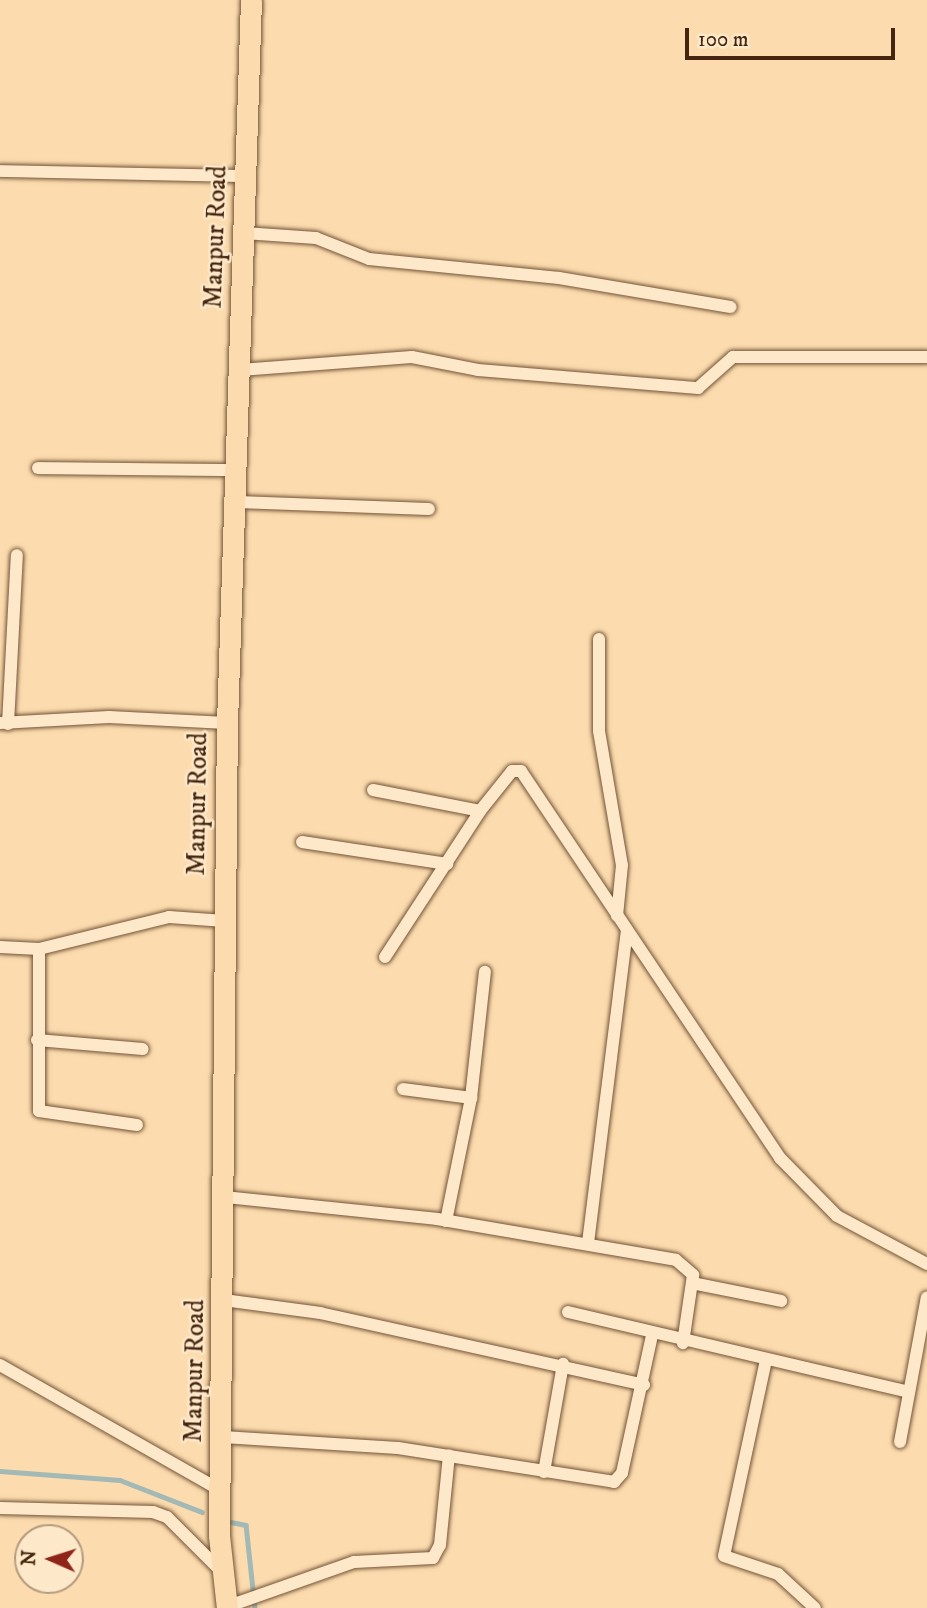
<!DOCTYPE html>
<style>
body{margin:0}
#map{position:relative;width:927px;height:1608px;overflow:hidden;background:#fcdcae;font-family:"IM FELL DW Pica",serif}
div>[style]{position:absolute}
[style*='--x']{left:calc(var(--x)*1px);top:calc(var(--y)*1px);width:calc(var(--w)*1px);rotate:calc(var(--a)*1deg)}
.stream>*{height:4.5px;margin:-2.25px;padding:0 2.25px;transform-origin:2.25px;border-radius:2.25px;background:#a3b9b5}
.roads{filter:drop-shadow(0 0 2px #735337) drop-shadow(0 0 2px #735337)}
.minor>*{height:12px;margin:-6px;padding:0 6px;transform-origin:6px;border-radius:6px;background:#fde8ca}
.trunk>*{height:21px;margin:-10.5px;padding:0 10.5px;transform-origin:10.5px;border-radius:10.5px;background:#fcdcae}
span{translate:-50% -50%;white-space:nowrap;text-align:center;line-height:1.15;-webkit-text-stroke:5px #fde8ca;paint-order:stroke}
.street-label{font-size:26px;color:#45250f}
.north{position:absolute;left:14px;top:1524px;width:70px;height:70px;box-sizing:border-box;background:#fde8ca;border:2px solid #b39a7f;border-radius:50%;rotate:273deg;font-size:19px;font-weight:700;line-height:28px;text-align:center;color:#45250f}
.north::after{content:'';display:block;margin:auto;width:24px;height:32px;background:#8f2418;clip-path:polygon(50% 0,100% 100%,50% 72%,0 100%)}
.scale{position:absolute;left:685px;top:28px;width:210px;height:32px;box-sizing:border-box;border:4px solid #45250f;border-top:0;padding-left:9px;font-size:21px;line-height:24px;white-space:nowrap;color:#45250f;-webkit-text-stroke:5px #fde8ca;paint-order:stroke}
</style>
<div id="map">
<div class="stream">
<div style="--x:0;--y:1471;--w:120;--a:4.3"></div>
<div style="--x:120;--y:1480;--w:88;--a:21.3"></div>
<div style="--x:231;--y:1522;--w:15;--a:11"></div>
<div style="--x:246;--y:1525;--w:83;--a:83.8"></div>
</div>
<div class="roads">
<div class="minor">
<div style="--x:0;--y:171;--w:246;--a:1.2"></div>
<div style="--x:244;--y:233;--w:72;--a:4"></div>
<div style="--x:316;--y:238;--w:57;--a:21.6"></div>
<div style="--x:369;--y:259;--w:191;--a:5.7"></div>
<div style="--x:559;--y:278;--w:174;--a:9.6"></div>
<div style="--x:240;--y:370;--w:172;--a:-4.3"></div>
<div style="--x:412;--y:357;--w:67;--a:11.1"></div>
<div style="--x:478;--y:370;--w:221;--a:4.7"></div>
<div style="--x:698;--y:388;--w:47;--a:-41.5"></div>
<div style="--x:733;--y:357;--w:194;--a:0"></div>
<div style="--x:38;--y:468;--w:200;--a:0.6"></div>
<div style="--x:237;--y:502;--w:192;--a:2.1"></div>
<div style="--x:599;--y:639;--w:92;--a:90"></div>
<div style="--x:599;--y:731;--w:136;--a:80.3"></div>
<div style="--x:622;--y:865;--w:51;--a:95.6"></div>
<div style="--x:0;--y:723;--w:109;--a:-3.2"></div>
<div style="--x:109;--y:717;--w:118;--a:2.9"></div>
<div style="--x:8;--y:724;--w:169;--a:-87"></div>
<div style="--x:373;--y:790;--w:109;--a:11.1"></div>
<div style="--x:302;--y:842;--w:147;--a:8.6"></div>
<div style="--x:0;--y:947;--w:39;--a:3"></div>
<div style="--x:39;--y:949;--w:134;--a:-13.8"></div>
<div style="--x:169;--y:917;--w:56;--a:4.1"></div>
<div style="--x:39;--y:949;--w:162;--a:90"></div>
<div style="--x:39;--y:1111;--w:99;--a:8.1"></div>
<div style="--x:385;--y:957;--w:174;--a:-56.9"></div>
<div style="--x:480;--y:811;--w:51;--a:-51.3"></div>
<div style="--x:512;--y:771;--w:9;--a:0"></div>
<div style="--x:521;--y:771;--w:466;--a:56.2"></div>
<div style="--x:780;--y:1158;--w:81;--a:45.5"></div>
<div style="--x:837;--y:1216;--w:102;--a:28.1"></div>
<div style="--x:37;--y:1040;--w:106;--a:4.9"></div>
<div style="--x:403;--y:1089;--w:69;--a:7.5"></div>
<div style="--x:225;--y:1197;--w:213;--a:5.9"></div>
<div style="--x:437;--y:1219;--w:242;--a:9.7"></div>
<div style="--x:676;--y:1260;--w:23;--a:41"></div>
<div style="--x:693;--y:1275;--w:69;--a:98.4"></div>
<div style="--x:446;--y:1221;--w:126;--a:-78.5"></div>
<div style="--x:471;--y:1098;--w:127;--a:-83.7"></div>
<div style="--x:588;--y:1243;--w:315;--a:-82.9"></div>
<div style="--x:692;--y:1283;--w:91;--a:11.4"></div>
<div style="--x:224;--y:1300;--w:97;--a:7.7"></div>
<div style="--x:320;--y:1313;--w:332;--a:12.5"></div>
<div style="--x:568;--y:1312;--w:349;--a:13.2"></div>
<div style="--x:766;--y:1360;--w:200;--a:102.1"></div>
<div style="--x:724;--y:1556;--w:57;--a:18.4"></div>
<div style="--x:778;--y:1574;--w:50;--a:42.6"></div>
<div style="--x:0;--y:1365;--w:253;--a:29.6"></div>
<div style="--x:223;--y:1437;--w:175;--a:3.6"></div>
<div style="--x:398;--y:1448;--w:219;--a:8.9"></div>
<div style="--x:614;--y:1482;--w:12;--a:-48"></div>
<div style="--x:622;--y:1473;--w:141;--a:-77.7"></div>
<div style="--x:900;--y:1442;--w:147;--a:-79.5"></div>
<div style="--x:544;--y:1472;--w:110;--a:-80"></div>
<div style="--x:0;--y:1508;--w:153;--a:1.5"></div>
<div style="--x:153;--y:1512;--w:15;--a:20"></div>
<div style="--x:167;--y:1517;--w:76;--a:45"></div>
<div style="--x:226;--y:1607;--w:136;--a:-19.4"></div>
<div style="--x:354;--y:1562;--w:79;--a:-2.9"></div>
<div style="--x:433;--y:1558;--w:15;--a:-62"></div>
<div style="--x:440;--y:1545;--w:90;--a:-84.3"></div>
</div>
<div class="trunk">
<div style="--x:227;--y:1608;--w:73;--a:-96.3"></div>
<div style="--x:219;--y:1535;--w:812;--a:-89.44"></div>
<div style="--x:227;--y:723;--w:723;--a:-88.1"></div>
</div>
</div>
<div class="street-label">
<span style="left:216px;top:237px;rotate:-88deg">Manpur Road</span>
<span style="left:198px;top:804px;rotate:-89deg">Manpur Road</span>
<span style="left:195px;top:1371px;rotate:-89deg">Manpur Road</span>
</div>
<div class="north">N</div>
<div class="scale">100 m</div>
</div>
